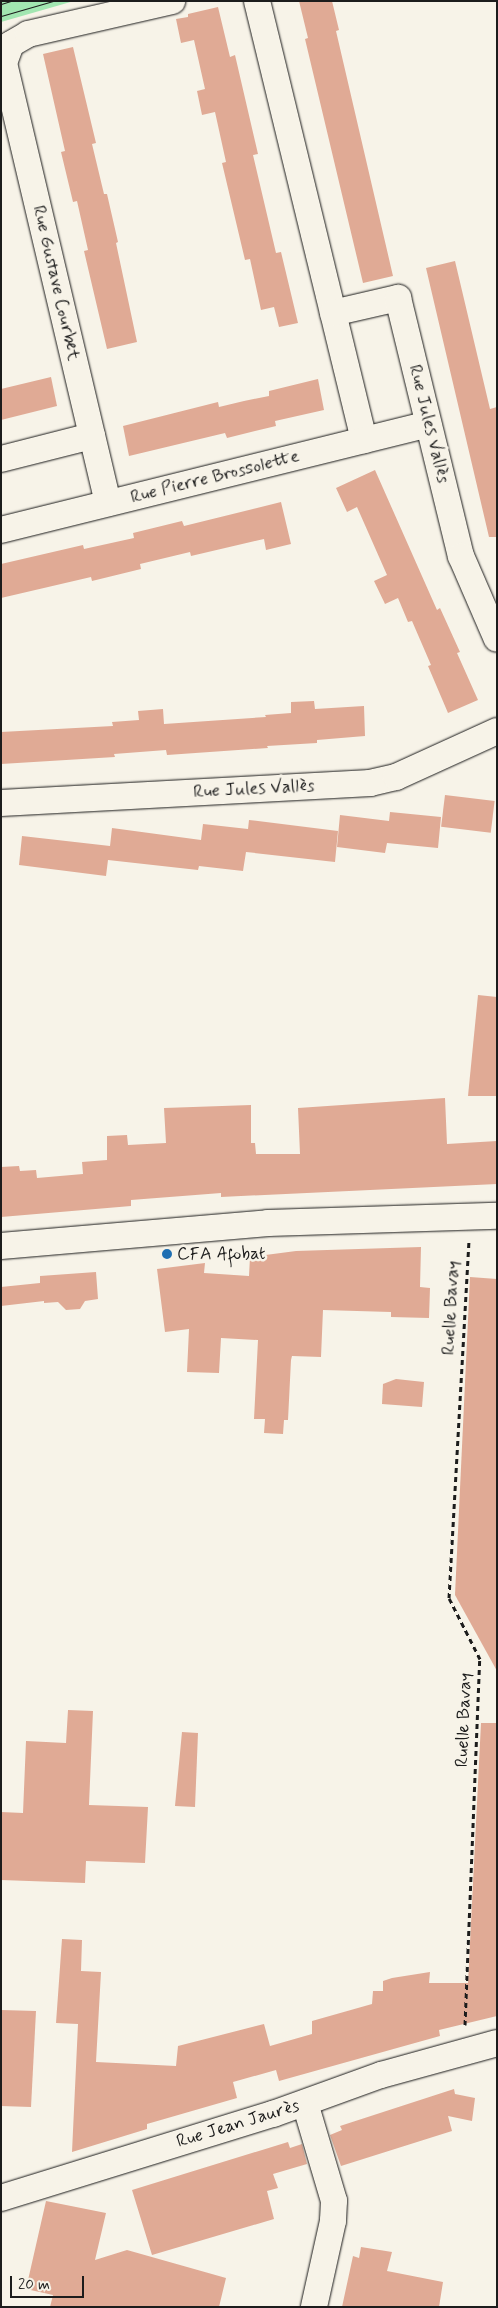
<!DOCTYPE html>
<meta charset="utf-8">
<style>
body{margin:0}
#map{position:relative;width:498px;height:2308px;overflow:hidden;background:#f7f3e8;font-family:Mynerve,sans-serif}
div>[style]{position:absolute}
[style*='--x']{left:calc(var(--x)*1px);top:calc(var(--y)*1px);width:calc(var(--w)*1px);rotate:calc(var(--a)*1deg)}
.green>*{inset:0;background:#a2e6b1}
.building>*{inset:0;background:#e0aa95;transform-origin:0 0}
.path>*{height:3px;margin-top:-1.5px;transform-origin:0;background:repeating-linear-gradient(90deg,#1c1c1c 0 5px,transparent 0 9px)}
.roads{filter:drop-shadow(0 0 1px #1c1c1c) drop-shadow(0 0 1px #1c1c1c)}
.minor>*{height:26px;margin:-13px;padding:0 13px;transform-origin:13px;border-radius:13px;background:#f7f3e8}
.tram>*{height:1px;margin:-0.5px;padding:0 0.5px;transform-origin:0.5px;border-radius:0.5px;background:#1c1c1c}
.dots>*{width:14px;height:14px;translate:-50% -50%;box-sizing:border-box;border:2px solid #f7f3e8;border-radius:50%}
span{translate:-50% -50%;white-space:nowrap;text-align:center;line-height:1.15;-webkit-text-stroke:5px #f7f3e8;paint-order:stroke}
.street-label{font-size:18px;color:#1c1c1c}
.poi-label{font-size:18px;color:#1c1c1c}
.left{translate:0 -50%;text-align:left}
.frame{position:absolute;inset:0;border:2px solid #1c1c1c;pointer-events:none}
.scale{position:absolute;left:10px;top:2276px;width:74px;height:22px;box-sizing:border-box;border:2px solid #1c1c1c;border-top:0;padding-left:6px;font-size:15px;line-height:18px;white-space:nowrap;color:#1c1c1c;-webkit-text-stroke:4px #f7f3e8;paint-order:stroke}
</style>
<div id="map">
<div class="green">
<div style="clip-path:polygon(1px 1px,74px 1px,1px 22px)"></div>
</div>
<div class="building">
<div style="clip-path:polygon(299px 1px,332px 1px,339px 30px,336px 31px,393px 276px,363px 283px,305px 39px,308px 38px)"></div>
<div style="clip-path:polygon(218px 7px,230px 57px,235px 55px,258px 154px,253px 155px,276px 253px,281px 252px,298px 323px,279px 327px,274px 307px,261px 310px,250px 259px,245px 260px,222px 163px,226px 162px,215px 112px,202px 115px,197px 91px,205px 89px,194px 40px,181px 43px,176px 19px,188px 17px,188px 14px)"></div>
<div style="clip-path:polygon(73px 47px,96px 143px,92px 144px,104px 194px,107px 194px,118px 242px,116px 243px,137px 342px,107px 349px,84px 251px,88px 250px,77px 201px,73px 202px,61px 152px,65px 151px,43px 54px)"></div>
<div style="clip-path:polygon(455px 261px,490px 409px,497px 407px,497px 537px,489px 537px,426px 268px)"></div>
<div style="clip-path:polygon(51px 377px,57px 406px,1px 420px,1px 389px)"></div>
<div style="clip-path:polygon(318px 379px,324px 410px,275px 421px,276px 426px,251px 432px,227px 438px,225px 433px,129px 456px,123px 426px,218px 402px,219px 407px,244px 401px,269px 396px,269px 391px)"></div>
<div style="clip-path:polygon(375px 470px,437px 610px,440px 608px,460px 652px,457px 653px,478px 700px,448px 713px,428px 666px,431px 665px,412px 621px,408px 622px,398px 598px,385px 604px,374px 581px,387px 575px,357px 507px,347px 512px,336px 488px)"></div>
<div style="clip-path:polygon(281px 502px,291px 544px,266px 550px,264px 539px,191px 556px,190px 552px,140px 564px,141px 569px,92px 581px,91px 577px,1px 598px,1px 564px,83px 545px,84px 549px,134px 538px,133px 533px,182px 521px,184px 526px)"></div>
<div style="clip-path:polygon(314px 701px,315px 709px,364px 706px,365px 736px,317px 740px,317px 743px,267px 746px,268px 748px,167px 755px,166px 750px,114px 754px,115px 757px,1px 764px,1px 732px,113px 726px,112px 722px,139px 720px,138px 711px,163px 709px,164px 724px,266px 717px,265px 715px,291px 713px,291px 702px)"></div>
<div style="left:445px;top:795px;width:50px;height:32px;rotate:7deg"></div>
<div style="clip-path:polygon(390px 812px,441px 817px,438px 848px,387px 843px,385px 853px,337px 847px,340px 815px,389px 821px)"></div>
<div style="clip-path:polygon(249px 820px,338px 831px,335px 862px,246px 852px,243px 871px,199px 866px,198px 870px,108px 860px,106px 876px,19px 865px,22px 836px,110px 846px,112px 828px,201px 840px,203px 824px,248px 829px)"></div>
<div style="clip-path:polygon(478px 995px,497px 997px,497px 1096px,468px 1096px)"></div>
<div style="clip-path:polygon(445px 1098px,447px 1144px,497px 1141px,497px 1184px,221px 1197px,221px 1193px,131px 1200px,131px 1206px,1px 1217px,1px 1167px,19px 1166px,20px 1171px,36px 1170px,37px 1178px,83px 1174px,82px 1162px,107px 1160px,107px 1136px,127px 1135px,128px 1145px,166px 1143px,164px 1108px,251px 1105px,251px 1143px,255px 1143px,256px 1154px,300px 1154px,298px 1108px)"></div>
<div style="clip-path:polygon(421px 1247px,420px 1287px,430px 1288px,429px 1318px,391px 1317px,391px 1312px,323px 1310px,321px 1357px,292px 1356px,291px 1360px,288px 1420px,284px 1420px,283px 1434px,264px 1433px,265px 1419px,254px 1419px,258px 1340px,221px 1338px,219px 1373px,187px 1372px,189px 1329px,165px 1332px,157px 1269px,205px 1263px,204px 1273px,249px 1276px,250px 1257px,296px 1251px)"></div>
<div style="clip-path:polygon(96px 1272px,98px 1299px,85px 1301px,80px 1309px,66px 1310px,58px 1302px,44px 1303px,44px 1301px,1px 1306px,1px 1287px,40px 1283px,40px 1276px)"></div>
<div style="clip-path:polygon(470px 1277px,497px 1279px,497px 1671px,455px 1595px)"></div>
<div style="clip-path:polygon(396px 1379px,424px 1382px,422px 1407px,382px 1404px,383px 1384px)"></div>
<div style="clip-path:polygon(68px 1710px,93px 1711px,89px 1805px,148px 1807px,145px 1863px,86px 1861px,85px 1883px,1px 1880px,1px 1812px,23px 1813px,26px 1741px,66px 1743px)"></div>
<div style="clip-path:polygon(481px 1723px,497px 1723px,497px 2016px,439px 2030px,440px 2036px,279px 2081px,276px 2070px,233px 2082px,237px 2098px,147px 2124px,147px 2129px,72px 2152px,78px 2024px,56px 2023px,62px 1939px,82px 1940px,81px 1971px,101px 1972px,96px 2062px,176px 2066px,178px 2046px,264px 2024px,270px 2046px,312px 2034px,312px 2021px,372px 2004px,373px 1991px,383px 1991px,383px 1981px,392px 1978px,430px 1972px,429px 1983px,468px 1983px)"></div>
<div style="clip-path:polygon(182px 1732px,198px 1733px,195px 1807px,175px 1806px)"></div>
<div style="clip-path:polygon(1px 2010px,36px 2011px,31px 2107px,1px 2106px)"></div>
<div style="clip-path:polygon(454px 2089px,455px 2094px,475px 2098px,472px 2121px,448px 2116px,452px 2131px,341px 2166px,330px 2135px,342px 2130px,340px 2126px)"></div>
<div style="clip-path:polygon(288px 2142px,290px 2148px,302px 2144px,307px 2164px,273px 2174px,278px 2188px,267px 2191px,274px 2219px,152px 2255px,132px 2190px)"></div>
<div style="clip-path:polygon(46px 2201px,106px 2213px,95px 2260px,127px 2250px,226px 2278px,219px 2307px,50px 2307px,53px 2295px,26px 2289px)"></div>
<div style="clip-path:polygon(361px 2247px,392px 2252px,387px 2271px,443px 2282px,439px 2307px,342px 2307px,353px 2256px,359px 2258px)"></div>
</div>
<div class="path">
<div style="--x:465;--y:2025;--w:366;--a:-87.7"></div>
<div style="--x:480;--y:1659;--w:68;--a:-116.9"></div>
<div style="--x:449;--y:1598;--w:357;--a:-86.8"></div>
</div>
<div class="roads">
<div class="minor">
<div style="--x:257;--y:1;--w:452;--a:76.3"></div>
<div style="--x:333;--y:313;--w:67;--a:-13"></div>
<div style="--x:398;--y:298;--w:266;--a:76.3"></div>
<div style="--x:461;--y:556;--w:90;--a:66.6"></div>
<div style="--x:1;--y:459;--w:94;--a:-14.2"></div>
<div style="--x:108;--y:503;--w:452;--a:-103.3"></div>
<div style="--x:4;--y:63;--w:20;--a:-70"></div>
<div style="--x:11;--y:44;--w:20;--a:-30"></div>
<div style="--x:28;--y:34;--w:148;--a:-12.9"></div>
<div style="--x:1;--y:530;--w:440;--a:-13.9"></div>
<div style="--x:1;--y:803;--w:370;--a:-3.1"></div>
<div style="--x:370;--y:783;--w:27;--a:-13"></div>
<div style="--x:396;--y:777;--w:111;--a:-24.5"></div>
<div style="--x:1;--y:1246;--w:268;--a:-4.9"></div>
<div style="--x:268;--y:1223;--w:229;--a:-1.8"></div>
<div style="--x:305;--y:2103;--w:102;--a:73.5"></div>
<div style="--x:334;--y:2201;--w:20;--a:93"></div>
<div style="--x:333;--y:2221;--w:88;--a:102.5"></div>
<div style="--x:1;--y:2198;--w:285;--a:-17.2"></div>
<div style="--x:273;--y:2114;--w:115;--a:-19.9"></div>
<div style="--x:381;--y:2075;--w:120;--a:-15.4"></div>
</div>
</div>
<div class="tram">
<div style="--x:1;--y:4;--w:10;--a:-17"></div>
<div style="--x:1;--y:16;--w:54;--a:-16.1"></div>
</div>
<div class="dots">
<div style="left:167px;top:1254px;background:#1f6fb2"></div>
</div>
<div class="street-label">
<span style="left:56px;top:283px;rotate:77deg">Rue Gustave Courbet</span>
<span style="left:429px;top:424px;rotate:76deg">Rue Jules Vallès</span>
<span style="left:215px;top:477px;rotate:-14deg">Rue Pierre Brossolette</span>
<span style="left:254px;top:789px;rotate:-3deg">Rue Jules Vallès</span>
<span style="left:451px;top:1308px;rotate:-87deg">Ruelle Bavay</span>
<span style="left:464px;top:1720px;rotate:-88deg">Ruelle Bavay</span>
<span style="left:238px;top:2124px;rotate:-17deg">Rue Jean Jaurès</span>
</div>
<div class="poi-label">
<span class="left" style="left:177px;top:1254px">CFA Afobat</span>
</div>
<div class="frame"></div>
<div class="scale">20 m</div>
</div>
